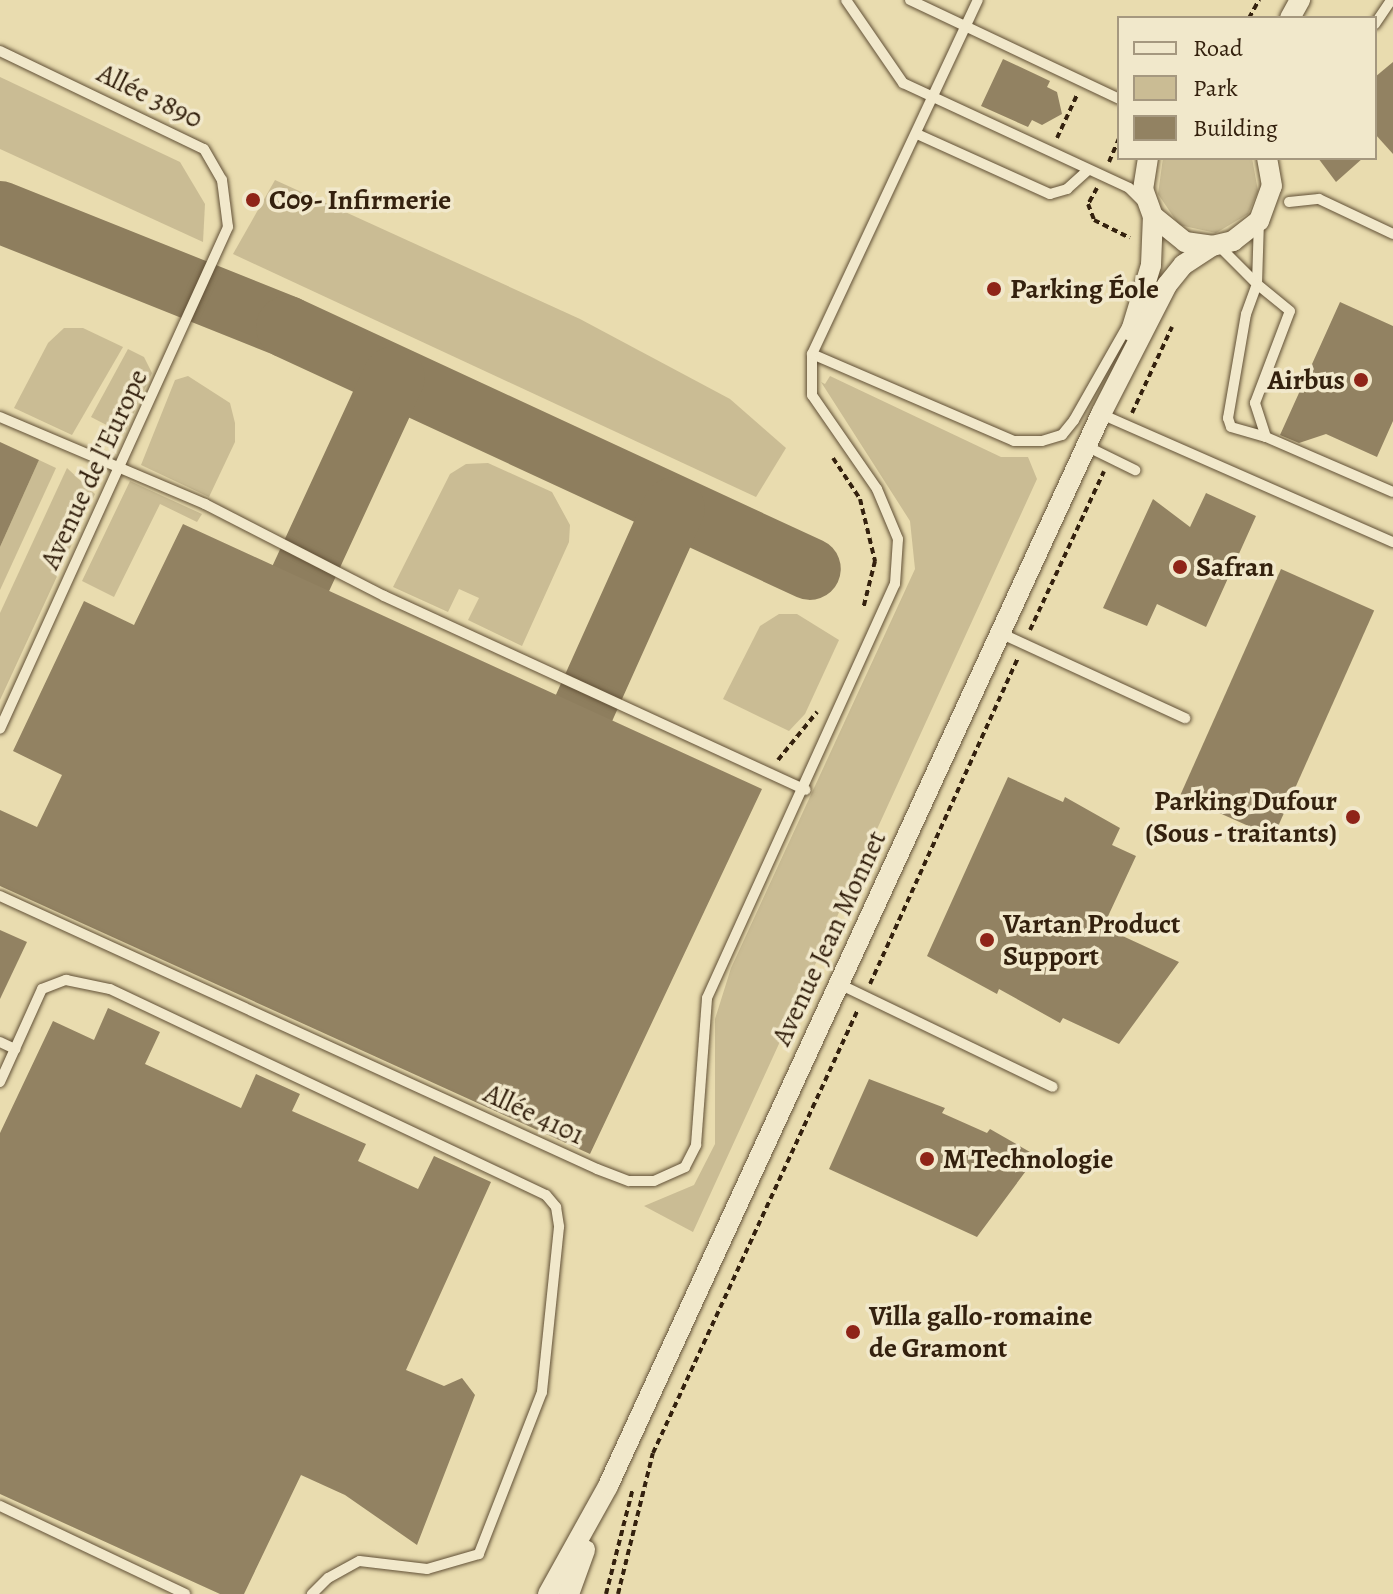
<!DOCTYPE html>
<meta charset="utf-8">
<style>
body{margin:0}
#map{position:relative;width:1393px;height:1594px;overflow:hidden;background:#e9dcaf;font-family:Alegreya,serif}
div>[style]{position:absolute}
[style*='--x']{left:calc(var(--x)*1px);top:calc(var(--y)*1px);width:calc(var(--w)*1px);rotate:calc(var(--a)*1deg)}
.green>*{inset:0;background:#cabc94}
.taxiway>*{height:62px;margin:-31px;padding:0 31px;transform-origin:31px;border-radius:31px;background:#8e7e5e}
.building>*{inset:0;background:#928262;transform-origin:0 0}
.path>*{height:4px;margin-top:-2px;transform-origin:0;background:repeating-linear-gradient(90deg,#34210e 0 6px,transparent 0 10px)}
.roads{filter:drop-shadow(0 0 2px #615036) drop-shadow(0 0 2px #615036)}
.lane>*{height:10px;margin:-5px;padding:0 5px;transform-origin:5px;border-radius:5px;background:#f1e8cb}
.street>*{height:20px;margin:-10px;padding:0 10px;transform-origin:10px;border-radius:10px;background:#f1e8cb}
.dots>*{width:22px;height:22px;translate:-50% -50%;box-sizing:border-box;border:4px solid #f1e8cb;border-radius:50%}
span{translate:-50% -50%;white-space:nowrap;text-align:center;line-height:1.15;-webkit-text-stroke:7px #f1e8cb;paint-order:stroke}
.street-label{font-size:28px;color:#34210e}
.poi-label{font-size:28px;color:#34210e;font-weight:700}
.left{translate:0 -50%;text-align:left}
.right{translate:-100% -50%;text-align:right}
.legend{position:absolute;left:1117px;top:16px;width:260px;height:144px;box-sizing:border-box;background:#f1e8cb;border:2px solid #a5987f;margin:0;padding:10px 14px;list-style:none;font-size:24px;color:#34210e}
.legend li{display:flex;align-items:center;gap:16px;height:40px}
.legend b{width:40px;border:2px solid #a5987f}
</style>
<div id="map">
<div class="green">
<div style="clip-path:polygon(0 77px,180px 162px,205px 204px,203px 242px,0 149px)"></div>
<div style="clip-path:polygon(1163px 158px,1252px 158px,1258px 191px,1248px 214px,1216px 233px,1179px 225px,1158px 194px)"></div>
<div style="clip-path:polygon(275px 180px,580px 319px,730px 399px,786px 448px,756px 497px,233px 254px)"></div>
<div style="clip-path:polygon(64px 328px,83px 328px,123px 347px,72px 435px,14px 408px,48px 343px)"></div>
<div style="clip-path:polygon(128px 349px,144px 357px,152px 373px,124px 434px,91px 417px)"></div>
<div style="clip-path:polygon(188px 376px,230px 403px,235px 423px,235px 442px,209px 497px,141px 465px,175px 380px)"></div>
<div style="clip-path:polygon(830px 376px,1001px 457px,1028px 457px,1037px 479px,693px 1232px,644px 1206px,694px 1185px,715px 1144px,715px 1019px,731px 968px,915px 569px,910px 521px,821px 382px,825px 384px)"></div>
<div style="clip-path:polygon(39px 460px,56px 468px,0 590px,0 547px)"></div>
<div style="clip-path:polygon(488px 463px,552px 492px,570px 525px,569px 542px,522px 646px,468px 620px,479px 598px,459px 589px,448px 612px,393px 587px,450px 474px,466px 464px)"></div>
<div style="clip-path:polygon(67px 468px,95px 494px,0 700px,0 613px)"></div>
<div style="clip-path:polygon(130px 481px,202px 514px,197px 522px,160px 504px,114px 597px,82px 581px)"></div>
<div style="clip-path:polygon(779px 614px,797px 614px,839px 640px,805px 714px,789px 731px,723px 699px,760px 626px)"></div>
</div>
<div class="taxiway">
<div style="--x:0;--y:212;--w:309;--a:21.8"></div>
<div style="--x:287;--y:327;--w:576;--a:24.83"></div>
<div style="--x:301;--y:578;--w:221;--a:-65.2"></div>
<div style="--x:584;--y:708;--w:219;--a:-65.8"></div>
</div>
<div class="building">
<div style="clip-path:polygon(1003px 59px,1050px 81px,1047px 87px,1057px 92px,1062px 114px,1042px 125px,1032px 120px,1028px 127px,981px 106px)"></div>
<div style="clip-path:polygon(1393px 62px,1393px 154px,1375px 134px,1375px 77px)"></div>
<div style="clip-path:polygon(1318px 158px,1363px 158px,1336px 182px)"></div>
<div style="clip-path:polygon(1340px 302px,1393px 326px,1393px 421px,1377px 457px,1326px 434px,1299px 443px,1280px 435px)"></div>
<div style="clip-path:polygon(0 442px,39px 460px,0 547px)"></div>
<div style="clip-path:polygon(1206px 493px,1256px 516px,1206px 627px,1157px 604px,1147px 626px,1103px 608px,1153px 499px,1190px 527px)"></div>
<div style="clip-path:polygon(183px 524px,762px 789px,590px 1154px,0 886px,0 810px,37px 827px,62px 775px,13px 751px,84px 601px,134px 625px)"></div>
<div style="left:1281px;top:569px;width:102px;height:248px;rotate:24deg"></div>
<div style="clip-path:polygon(1008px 777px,1063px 802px,1065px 797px,1120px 828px,1112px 845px,1136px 856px,1103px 927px,1179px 962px,1119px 1044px,1063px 1018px,1060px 1023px,999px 989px,997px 994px,927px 956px)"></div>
<div style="clip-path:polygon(0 930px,27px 942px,0 999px)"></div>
<div style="clip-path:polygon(108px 1008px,160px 1032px,145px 1064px,241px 1108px,256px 1074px,300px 1094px,292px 1111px,366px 1144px,358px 1161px,418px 1189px,434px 1156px,491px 1182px,406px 1370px,444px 1386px,462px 1378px,475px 1395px,417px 1545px,345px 1495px,301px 1475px,244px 1594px,220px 1594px,0 1494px,0 1133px,53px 1021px,94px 1040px)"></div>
<div style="clip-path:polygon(869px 1079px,945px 1108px,942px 1113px,987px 1133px,990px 1129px,1037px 1156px,977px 1237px,829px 1169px)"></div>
</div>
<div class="path">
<div style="--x:1249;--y:18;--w:21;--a:-61"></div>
<div style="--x:1057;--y:138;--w:47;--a:-65.1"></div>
<div style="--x:1109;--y:162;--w:26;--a:-67"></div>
<div style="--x:1097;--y:188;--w:18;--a:119"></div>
<div style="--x:1088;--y:204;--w:17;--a:69"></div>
<div style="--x:1094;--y:220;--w:40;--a:26.6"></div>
<div style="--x:1132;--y:413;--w:95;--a:-65.1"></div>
<div style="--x:833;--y:458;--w:49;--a:56.6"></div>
<div style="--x:860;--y:499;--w:64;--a:76.4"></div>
<div style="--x:875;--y:561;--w:49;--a:104"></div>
<div style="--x:1030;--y:630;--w:175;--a:-65"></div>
<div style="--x:778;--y:760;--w:62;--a:-50.9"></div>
<div style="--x:870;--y:984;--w:359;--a:-65.6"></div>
<div style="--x:606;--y:1594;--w:109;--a:-75.7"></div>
<div style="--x:618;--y:1594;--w:145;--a:-76.1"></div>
<div style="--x:653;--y:1453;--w:488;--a:-65.2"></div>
</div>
<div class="roads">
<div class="lane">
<div style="--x:846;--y:0;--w:101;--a:55.5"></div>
<div style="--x:903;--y:83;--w:249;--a:24.9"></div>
<div style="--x:1129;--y:188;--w:17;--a:45"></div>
<div style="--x:910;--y:0;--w:231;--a:25.3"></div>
<div style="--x:1375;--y:24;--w:29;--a:-56"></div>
<div style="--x:0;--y:51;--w:226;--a:25.7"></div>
<div style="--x:204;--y:149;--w:36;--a:60"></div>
<div style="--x:222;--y:180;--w:47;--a:82.7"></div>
<div style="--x:228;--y:227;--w:551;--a:114.43"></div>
<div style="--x:917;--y:134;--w:146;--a:24.3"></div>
<div style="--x:1050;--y:194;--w:18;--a:-16"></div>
<div style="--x:1067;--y:189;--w:28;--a:-42"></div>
<div style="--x:1289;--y:202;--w:30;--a:-6"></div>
<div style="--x:1319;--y:199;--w:82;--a:25.3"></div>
<div style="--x:1219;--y:246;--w:54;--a:45"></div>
<div style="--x:1257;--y:284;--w:62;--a:-88.2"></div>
<div style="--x:812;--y:354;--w:220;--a:23.3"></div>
<div style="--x:1014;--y:441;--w:28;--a:0"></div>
<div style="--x:1042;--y:441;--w:21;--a:-17"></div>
<div style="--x:1062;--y:435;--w:19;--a:-51"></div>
<div style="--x:1074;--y:420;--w:112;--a:-60.4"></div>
<div style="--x:1101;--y:414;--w:319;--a:23.7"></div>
<div style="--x:0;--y:417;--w:223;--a:23"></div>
<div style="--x:205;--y:504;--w:201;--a:27.2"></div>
<div style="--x:384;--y:596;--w:464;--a:24.7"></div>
<div style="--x:1266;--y:437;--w:36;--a:-108"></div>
<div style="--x:1255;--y:403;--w:98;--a:-69.2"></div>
<div style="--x:1290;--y:311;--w:43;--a:-140.7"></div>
<div style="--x:1257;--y:284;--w:32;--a:110"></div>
<div style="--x:1246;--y:314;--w:106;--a:99.8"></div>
<div style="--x:1228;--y:418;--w:9;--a:72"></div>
<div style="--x:1231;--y:427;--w:36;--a:16"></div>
<div style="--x:1266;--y:437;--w:138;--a:23.4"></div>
<div style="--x:1086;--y:446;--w:55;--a:26.1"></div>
<div style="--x:1000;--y:633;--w:204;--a:24.7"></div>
<div style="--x:0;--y:896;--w:656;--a:24.57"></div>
<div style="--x:597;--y:1169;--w:34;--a:21"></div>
<div style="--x:629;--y:1181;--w:25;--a:0"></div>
<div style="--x:654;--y:1181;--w:34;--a:-24"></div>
<div style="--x:685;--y:1167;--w:25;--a:-63"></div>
<div style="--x:696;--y:1145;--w:147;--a:-85.7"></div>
<div style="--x:707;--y:998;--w:455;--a:-65.6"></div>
<div style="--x:895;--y:584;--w:45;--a:-86.2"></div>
<div style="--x:898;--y:539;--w:54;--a:-112.8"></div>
<div style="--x:877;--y:489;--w:114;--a:-124.7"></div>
<div style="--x:812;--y:395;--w:41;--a:-90"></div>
<div style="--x:812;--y:354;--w:391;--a:-64.9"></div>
<div style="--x:839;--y:984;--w:237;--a:25.7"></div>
<div style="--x:0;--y:1042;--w:17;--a:25"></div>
<div style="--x:0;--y:1082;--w:102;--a:-65.7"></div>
<div style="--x:42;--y:989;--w:26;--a:-21"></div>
<div style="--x:66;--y:980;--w:45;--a:11.6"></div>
<div style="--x:110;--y:989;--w:482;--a:25.3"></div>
<div style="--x:546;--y:1195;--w:16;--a:50"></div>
<div style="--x:556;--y:1207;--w:20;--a:81"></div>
<div style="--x:559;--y:1227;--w:166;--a:95.9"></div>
<div style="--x:542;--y:1392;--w:174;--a:111.3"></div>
<div style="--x:479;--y:1554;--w:54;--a:163.9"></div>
<div style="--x:427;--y:1569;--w:68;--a:-173.3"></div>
<div style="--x:359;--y:1561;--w:35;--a:151"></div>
<div style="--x:328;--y:1578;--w:23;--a:135"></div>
<div style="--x:0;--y:1506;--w:205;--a:25.4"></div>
</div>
<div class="street">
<div style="--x:1290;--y:18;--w:21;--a:-61"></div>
<div style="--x:1148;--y:158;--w:31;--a:99"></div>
<div style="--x:1143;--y:189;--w:29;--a:70"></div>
<div style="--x:1153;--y:216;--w:41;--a:39.1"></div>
<div style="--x:1185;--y:242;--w:27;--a:8"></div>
<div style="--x:1212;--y:246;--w:22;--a:-13"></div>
<div style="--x:1233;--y:241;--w:33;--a:-38"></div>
<div style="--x:1259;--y:221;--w:37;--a:-70"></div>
<div style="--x:1272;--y:186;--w:28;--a:-100"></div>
<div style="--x:1131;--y:331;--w:69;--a:-73.1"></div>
<div style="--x:1151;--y:265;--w:49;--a:-87.7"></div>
<div style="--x:548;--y:1594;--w:124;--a:-60.9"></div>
<div style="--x:608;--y:1486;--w:1180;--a:-65.3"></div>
<div style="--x:1101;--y:414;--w:145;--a:-62.9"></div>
<div style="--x:1167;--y:285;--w:26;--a:-51"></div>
<div style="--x:1183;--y:265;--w:35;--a:-33"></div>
<div style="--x:569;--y:1594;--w:47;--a:-70"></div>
</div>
</div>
<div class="dots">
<div style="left:253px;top:200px;background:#8f2418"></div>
<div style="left:994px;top:289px;background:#8f2418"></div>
<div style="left:1361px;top:380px;background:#8f2418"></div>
<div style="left:1180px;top:567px;background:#8f2418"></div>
<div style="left:1353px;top:817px;background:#8f2418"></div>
<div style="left:987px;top:940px;background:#8f2418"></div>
<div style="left:927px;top:1159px;background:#8f2418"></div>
<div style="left:853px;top:1332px;background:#8f2418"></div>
</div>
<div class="street-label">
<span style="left:150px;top:96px;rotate:26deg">Allée 3890</span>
<span style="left:94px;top:469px;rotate:-65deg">Avenue de l'Europe</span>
<span style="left:829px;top:938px;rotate:-65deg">Avenue Jean Monnet</span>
<span style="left:534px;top:1114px;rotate:25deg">Allée 4101</span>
</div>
<div class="poi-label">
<span class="left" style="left:269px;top:200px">C09- Infirmerie</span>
<span class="left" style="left:1010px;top:289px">Parking Éole</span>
<span class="right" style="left:1345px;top:380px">Airbus</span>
<span class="left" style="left:1196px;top:567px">Safran</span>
<span class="right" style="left:1337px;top:817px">Parking Dufour<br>(Sous - traitants)</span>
<span class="left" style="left:1003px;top:940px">Vartan Product<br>Support</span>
<span class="left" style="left:943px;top:1159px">M Technologie</span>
<span class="left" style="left:869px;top:1332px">Villa gallo-romaine<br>de Gramont</span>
</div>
<ul class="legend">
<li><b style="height:10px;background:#f1e8cb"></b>Road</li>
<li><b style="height:22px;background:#cabc94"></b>Park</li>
<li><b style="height:22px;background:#928262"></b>Building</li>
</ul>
</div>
